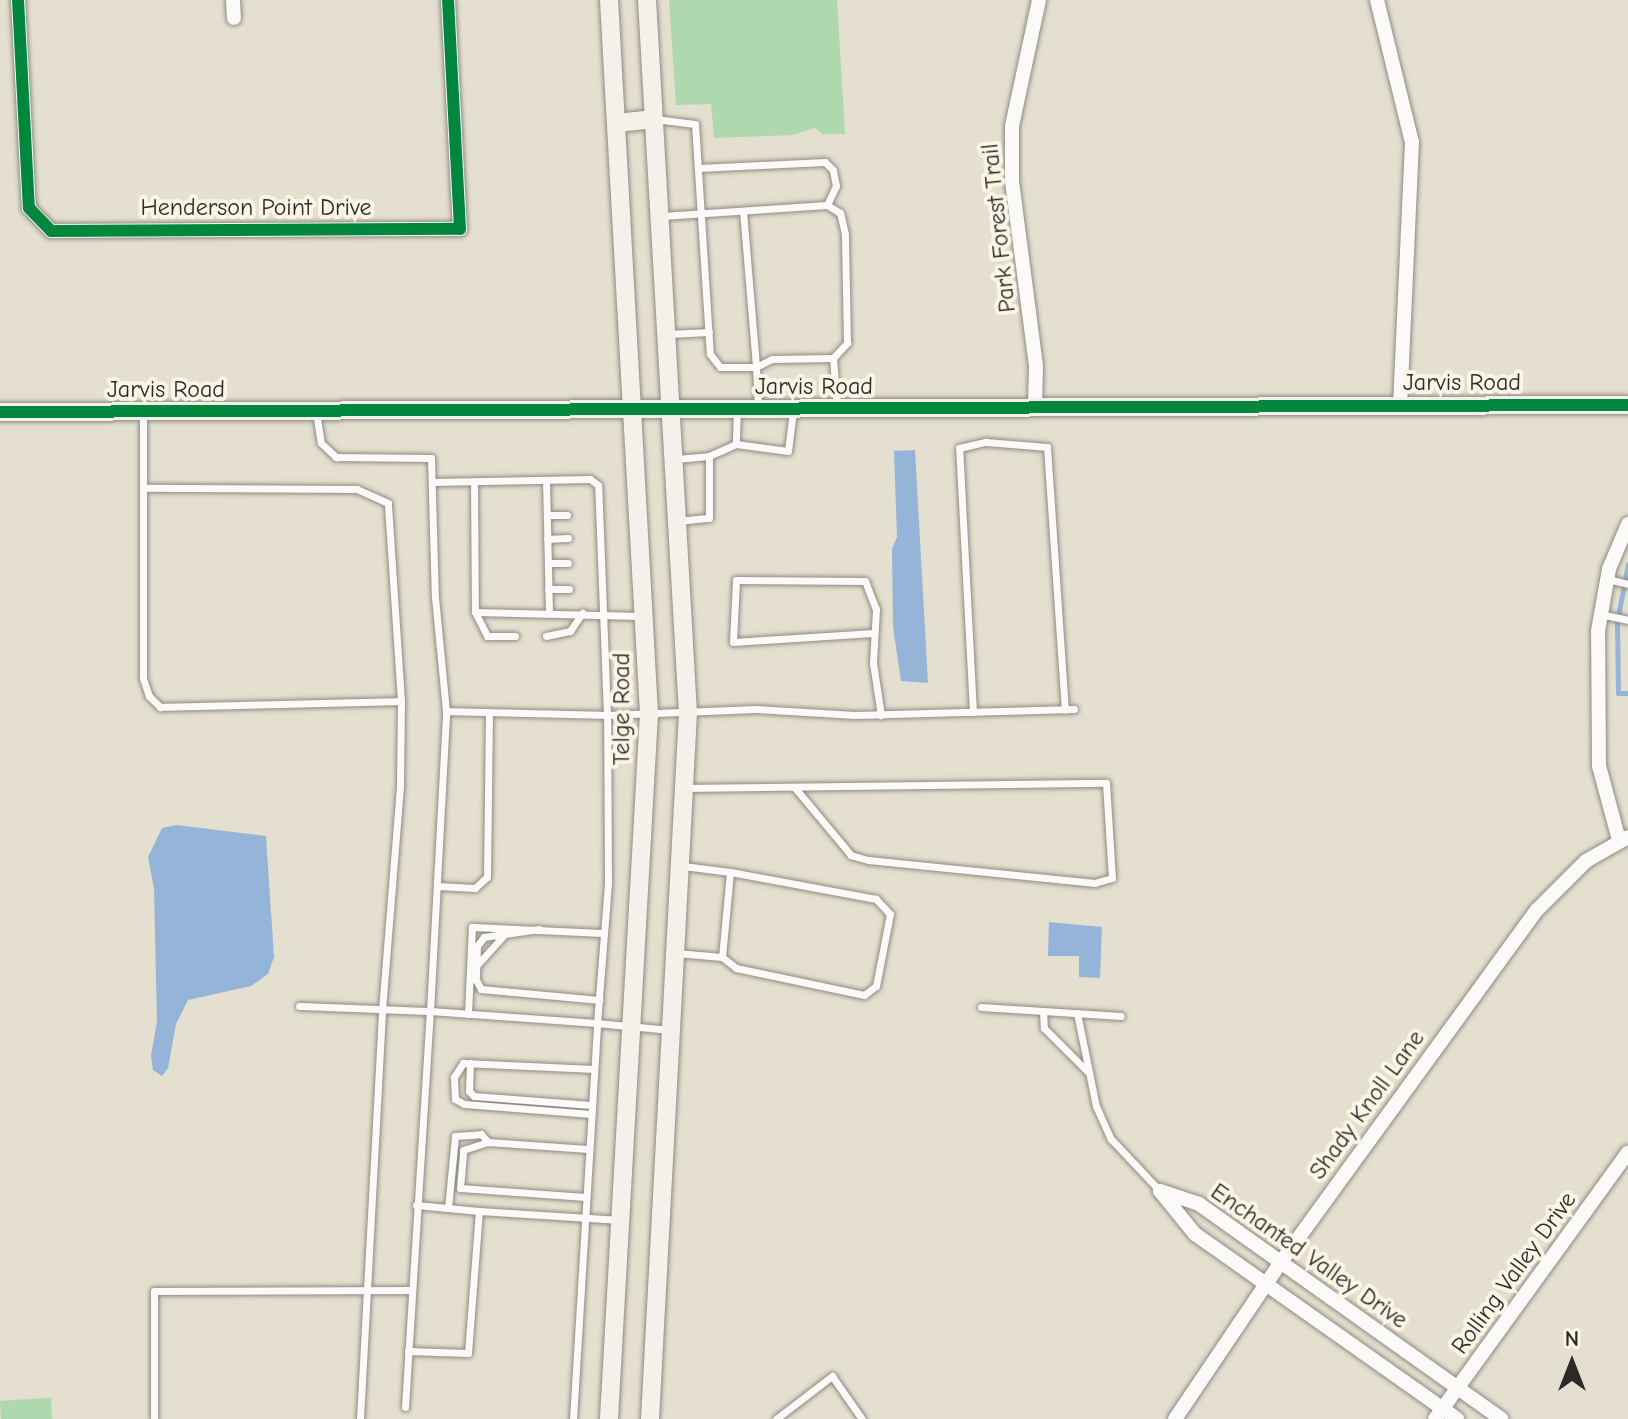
<!DOCTYPE html>
<style>
body{margin:0}
#map{position:relative;width:1628px;height:1419px;overflow:hidden;background:#e4dfce;font-family:"Comic Neue",sans-serif}
div>[style]{position:absolute}
[style*='--x']{left:calc(var(--x)*1px);top:calc(var(--y)*1px);width:calc(var(--w)*1px);rotate:calc(var(--a)*1deg)}
.green>*{inset:0;background:#aed8ae;transform-origin:0 0}
.water>*{inset:0;background:#94b4d8}
.stream>*{height:5px;margin:-2.5px;padding:0 2.5px;transform-origin:2.5px;border-radius:2.5px;background:#94b4d8}
.roads{filter:drop-shadow(0 0 2px #8d8b82) drop-shadow(0 0 2px #8d8b82)}
.lane>*{height:7px;margin:-3.5px;padding:0 3.5px;transform-origin:3.5px;border-radius:3.5px;background:#fbfaf8}
.street>*{height:14px;margin:-7px;padding:0 7px;transform-origin:7px;border-radius:7px;background:#fbfaf8}
.secondary>*{height:18px;margin:-9px;padding:0 9px;transform-origin:9px;border-radius:9px;background:#f4f1ea}
.cycleway>*{height:12px;margin:-6px;padding:0 6px;transform-origin:6px;border-radius:6px;background:#00873e}
span{translate:-50% -50%;white-space:nowrap;text-align:center;line-height:1.15;-webkit-text-stroke:8px #fcf5e5;paint-order:stroke}
.street-label{font-size:24px;color:#2b2b2b}
.north{position:absolute;left:1532px;top:1323px;width:80px;height:80px;-webkit-text-stroke:6px #fcf5e5;paint-order:stroke;rotate:0deg;font-size:22px;font-weight:700;line-height:32px;text-align:center;color:#2b2b2b}
.north::after{content:'';display:block;margin:auto;width:28px;height:36px;background:#2b2b2b;clip-path:polygon(50% 0,100% 100%,50% 72%,0 100%)}
</style>
<div id="map">
<div class="green">
<div style="clip-path:polygon(669px 0,837px 0,845px 134px,822px 134px,815px 128px,792px 135px,714px 138px,711px 104px,676px 105px)"></div>
<div style="left:51px;top:1398px;width:21px;height:51px;rotate:87deg"></div>
</div>
<div class="water">
<div style="clip-path:polygon(915px 450px,928px 683px,901px 681px,893px 627px,892px 549px,897px 537px,894px 451px)"></div>
<div style="clip-path:polygon(177px 825px,266px 836px,274px 957px,268px 974px,251px 986px,188px 1000px,176px 1024px,168px 1068px,162px 1076px,153px 1070px,151px 1056px,157px 1021px,154px 889px,148px 857px,162px 828px)"></div>
<div style="clip-path:polygon(1049px 922px,1102px 927px,1100px 978px,1079px 977px,1079px 956px,1048px 956px)"></div>
</div>
<div class="stream">
<div style="--x:1628;--y:564;--w:58;--a:100.9"></div>
<div style="--x:1617;--y:621;--w:72;--a:89.2"></div>
<div style="--x:1618;--y:693;--w:10;--a:0"></div>
</div>
<div class="roads">
<div class="lane">
<div style="--x:655;--y:119;--w:40;--a:7.1"></div>
<div style="--x:695;--y:124;--w:230;--a:86.3"></div>
<div style="--x:710;--y:354;--w:16;--a:52"></div>
<div style="--x:720;--y:367;--w:36;--a:0"></div>
<div style="--x:756;--y:367;--w:40;--a:87.1"></div>
<div style="--x:743;--y:211;--w:157;--a:85.2"></div>
<div style="--x:756;--y:367;--w:18;--a:-27"></div>
<div style="--x:772;--y:359;--w:61;--a:-0.9"></div>
<div style="--x:833;--y:358;--w:21;--a:-47"></div>
<div style="--x:847;--y:343;--w:109;--a:-91.1"></div>
<div style="--x:845;--y:234;--w:22;--a:-103"></div>
<div style="--x:840;--y:213;--w:15;--a:-148"></div>
<div style="--x:662;--y:216;--w:165;--a:-3.8"></div>
<div style="--x:827;--y:205;--w:21;--a:-65"></div>
<div style="--x:836;--y:186;--w:16;--a:-101"></div>
<div style="--x:833;--y:170;--w:11;--a:-135"></div>
<div style="--x:825;--y:162;--w:127;--a:177.3"></div>
<div style="--x:668;--y:334;--w:41;--a:-2.8"></div>
<div style="--x:833;--y:358;--w:50;--a:85.4"></div>
<div style="--x:737;--y:410;--w:34;--a:92"></div>
<div style="--x:736;--y:444;--w:52;--a:7.7"></div>
<div style="--x:788;--y:451;--w:40;--a:-82.9"></div>
<div style="--x:316;--y:412;--w:31;--a:81"></div>
<div style="--x:321;--y:443;--w:21;--a:43"></div>
<div style="--x:336;--y:457;--w:95;--a:0.6"></div>
<div style="--x:431;--y:458;--w:139;--a:88.4"></div>
<div style="--x:435;--y:597;--w:115;--a:84.5"></div>
<div style="--x:446;--y:711;--w:161;--a:1.4"></div>
<div style="--x:607;--y:715;--w:230;--a:-92.2"></div>
<div style="--x:598;--y:485;--w:10;--a:-143"></div>
<div style="--x:590;--y:479;--w:158;--a:178.9"></div>
<div style="--x:143;--y:413;--w:265;--a:90"></div>
<div style="--x:143;--y:678;--w:19;--a:72"></div>
<div style="--x:149;--y:696;--w:16;--a:45"></div>
<div style="--x:160;--y:707;--w:241;--a:-1.4"></div>
<div style="--x:401;--y:701;--w:198;--a:-93.8"></div>
<div style="--x:388;--y:503;--w:34;--a:-156"></div>
<div style="--x:357;--y:489;--w:214;--a:-179.7"></div>
<div style="--x:676;--y:459;--w:33;--a:-5"></div>
<div style="--x:546;--y:480;--w:131;--a:88.7"></div>
<div style="--x:474;--y:481;--w:131;--a:89.6"></div>
<div style="--x:475;--y:612;--w:166;--a:1.4"></div>
<div style="--x:547;--y:515;--w:20;--a:0"></div>
<div style="--x:678;--y:521;--w:31;--a:-6"></div>
<div style="--x:709;--y:518;--w:62;--a:-90"></div>
<div style="--x:709;--y:456;--w:30;--a:-24"></div>
<div style="--x:547;--y:539;--w:21;--a:-3"></div>
<div style="--x:548;--y:563;--w:20;--a:0"></div>
<div style="--x:1608;--y:579;--w:21;--a:14"></div>
<div style="--x:548;--y:589;--w:21;--a:0"></div>
<div style="--x:475;--y:612;--w:27;--a:63"></div>
<div style="--x:487;--y:636;--w:28;--a:0"></div>
<div style="--x:1600;--y:614;--w:29;--a:12"></div>
<div style="--x:873;--y:633;--w:140;--a:176.3"></div>
<div style="--x:733;--y:642;--w:62;--a:-87.2"></div>
<div style="--x:736;--y:580;--w:129;--a:0.4"></div>
<div style="--x:865;--y:581;--w:30;--a:69"></div>
<div style="--x:876;--y:609;--w:54;--a:93.2"></div>
<div style="--x:873;--y:663;--w:53;--a:81.3"></div>
<div style="--x:546;--y:636;--w:25;--a:-12"></div>
<div style="--x:570;--y:631;--w:22;--a:-56"></div>
<div style="--x:973;--y:712;--w:264;--a:-93"></div>
<div style="--x:959;--y:448;--w:28;--a:-13"></div>
<div style="--x:986;--y:442;--w:61;--a:4.7"></div>
<div style="--x:1047;--y:447;--w:263;--a:86.1"></div>
<div style="--x:687;--y:788;--w:419;--a:-0.7"></div>
<div style="--x:1106;--y:783;--w:95;--a:86.4"></div>
<div style="--x:1112;--y:878;--w:18;--a:164"></div>
<div style="--x:1095;--y:883;--w:228;--a:-174.2"></div>
<div style="--x:868;--y:860;--w:18;--a:-164"></div>
<div style="--x:851;--y:855;--w:87;--a:-129.9"></div>
<div style="--x:437;--y:886;--w:38;--a:3"></div>
<div style="--x:475;--y:888;--w:16;--a:-43"></div>
<div style="--x:487;--y:877;--w:165;--a:-89.3"></div>
<div style="--x:539;--y:929;--w:56;--a:171.7"></div>
<div style="--x:484;--y:937;--w:11;--a:128"></div>
<div style="--x:477;--y:946;--w:34;--a:92"></div>
<div style="--x:476;--y:980;--w:10;--a:61"></div>
<div style="--x:481;--y:989;--w:119;--a:5.3"></div>
<div style="--x:676;--y:953;--w:46;--a:5"></div>
<div style="--x:722;--y:957;--w:85;--a:-84.6"></div>
<div style="--x:730;--y:872;--w:47;--a:-172.7"></div>
<div style="--x:722;--y:957;--w:18;--a:38"></div>
<div style="--x:736;--y:968;--w:131;--a:11.9"></div>
<div style="--x:864;--y:995;--w:15;--a:-37"></div>
<div style="--x:876;--y:986;--w:73;--a:-79"></div>
<div style="--x:890;--y:914;--w:21;--a:-133"></div>
<div style="--x:876;--y:899;--w:148;--a:-169.5"></div>
<div style="--x:477;--y:965;--w:40;--a:-48"></div>
<div style="--x:299;--y:1006;--w:131;--a:2.2"></div>
<div style="--x:430;--y:1011;--w:300;--a:-86.9"></div>
<div style="--x:981;--y:1007;--w:140;--a:3.7"></div>
<div style="--x:1043;--y:1011;--w:17;--a:87"></div>
<div style="--x:1044;--y:1028;--w:61;--a:45"></div>
<div style="--x:1077;--y:1013;--w:95;--a:78.5"></div>
<div style="--x:1096;--y:1106;--w:36;--a:66"></div>
<div style="--x:1111;--y:1139;--w:71;--a:46.7"></div>
<div style="--x:468;--y:1014;--w:87;--a:-87.4"></div>
<div style="--x:472;--y:927;--w:132;--a:2.6"></div>
<div style="--x:470;--y:1063;--w:28;--a:92"></div>
<div style="--x:469;--y:1091;--w:7;--a:45"></div>
<div style="--x:474;--y:1096;--w:117;--a:4.4"></div>
<div style="--x:591;--y:1114;--w:127;--a:-175.5"></div>
<div style="--x:464;--y:1104;--w:10;--a:-151"></div>
<div style="--x:455;--y:1099;--w:22;--a:-93"></div>
<div style="--x:454;--y:1077;--w:17;--a:-57"></div>
<div style="--x:463;--y:1063;--w:131;--a:2.6"></div>
<div style="--x:585;--y:1197;--w:125;--a:-175.9"></div>
<div style="--x:460;--y:1188;--w:38;--a:-85"></div>
<div style="--x:463;--y:1150;--w:26;--a:-18"></div>
<div style="--x:488;--y:1142;--w:100;--a:4"></div>
<div style="--x:416;--y:1205;--w:63;--a:5.4"></div>
<div style="--x:448;--y:1208;--w:72;--a:-84.4"></div>
<div style="--x:455;--y:1136;--w:26;--a:-4"></div>
<div style="--x:481;--y:1134;--w:11;--a:49"></div>
<div style="--x:408;--y:1351;--w:60;--a:1.9"></div>
<div style="--x:468;--y:1353;--w:142;--a:-85.6"></div>
<div style="--x:479;--y:1211;--w:142;--a:3.6"></div>
<div style="--x:405;--y:1407;--w:397;--a:-86.4"></div>
<div style="--x:430;--y:1011;--w:167;--a:4.1"></div>
<div style="--x:597;--y:1023;--w:141;--a:-85.5"></div>
<div style="--x:608;--y:882;--w:167;--a:-90.3"></div>
<div style="--x:607;--y:715;--w:149;--a:-2.3"></div>
<div style="--x:756;--y:709;--w:99;--a:3.5"></div>
<div style="--x:855;--y:715;--w:219;--a:-1.6"></div>
<div style="--x:154;--y:1419;--w:128;--a:-90"></div>
<div style="--x:154;--y:1291;--w:256;--a:-0.2"></div>
<div style="--x:360;--y:1419;--w:410;--a:-86.9"></div>
<div style="--x:382;--y:1010;--w:226;--a:-85.4"></div>
<div style="--x:400;--y:785;--w:84;--a:-89.3"></div>
<div style="--x:573;--y:1419;--w:397;--a:-86.5"></div>
<div style="--x:597;--y:1023;--w:73;--a:5.5"></div>
<div style="--x:776;--y:1419;--w:71;--a:-37.5"></div>
<div style="--x:832;--y:1376;--w:52;--a:55.1"></div>
</div>
<div class="street">
<div style="--x:18;--y:0;--w:208;--a:87"></div>
<div style="--x:29;--y:208;--w:32;--a:46"></div>
<div style="--x:51;--y:231;--w:409;--a:-0.3"></div>
<div style="--x:460;--y:229;--w:229;--a:-93"></div>
<div style="--x:233;--y:0;--w:18;--a:87"></div>
<div style="--x:1377;--y:0;--w:146;--a:76.2"></div>
<div style="--x:1412;--y:142;--w:263;--a:92.6"></div>
<div style="--x:1035;--y:407;--w:41;--a:-88.6"></div>
<div style="--x:1036;--y:366;--w:187;--a:-97.4"></div>
<div style="--x:1012;--y:181;--w:55;--a:-90"></div>
<div style="--x:1012;--y:126;--w:129;--a:-77.9"></div>
<div style="--x:1619;--y:840;--w:77;--a:-105.1"></div>
<div style="--x:1599;--y:766;--w:135;--a:-90.4"></div>
<div style="--x:1598;--y:631;--w:63;--a:-79.9"></div>
<div style="--x:1609;--y:569;--w:49;--a:-67.1"></div>
<div style="--x:1160;--y:1191;--w:41;--a:18.4"></div>
<div style="--x:1199;--y:1204;--w:371;--a:35.4"></div>
<div style="--x:1160;--y:1191;--w:55;--a:50.9"></div>
<div style="--x:1195;--y:1234;--w:321;--a:35.2"></div>
<div style="--x:1175;--y:1419;--w:189;--a:-56"></div>
<div style="--x:1281;--y:1262;--w:435;--a:-54"></div>
<div style="--x:1537;--y:910;--w:69;--a:-45"></div>
<div style="--x:1586;--y:861;--w:48;--a:-29.7"></div>
<div style="--x:1435;--y:1419;--w:329;--a:-54.1"></div>
</div>
<div class="secondary">
<div style="--x:609;--y:0;--w:715;--a:86.79"></div>
<div style="--x:649;--y:714;--w:706;--a:93.25"></div>
<div style="--x:647;--y:0;--w:714;--a:86.71"></div>
<div style="--x:688;--y:713;--w:707;--a:93.08"></div>
<div style="--x:616;--y:123;--w:37;--a:-6"></div>
<div style="--x:0;--y:412;--w:1628;--a:-0.25"></div>
</div>
</div>
<div class="cycleway">
<div style="--x:18;--y:0;--w:208;--a:87"></div>
<div style="--x:29;--y:208;--w:32;--a:46"></div>
<div style="--x:51;--y:231;--w:409;--a:-0.3"></div>
<div style="--x:460;--y:229;--w:229;--a:-93"></div>
<div style="--x:0;--y:412;--w:1628;--a:-0.25"></div>
</div>
<div class="street-label">
<span style="left:256px;top:208px">Henderson Point Drive</span>
<span style="left:999px;top:228px;rotate:-96deg">Park Forest Trail</span>
<span style="left:1462px;top:383px">Jarvis Road</span>
<span style="left:814px;top:387px">Jarvis Road</span>
<span style="left:166px;top:390px">Jarvis Road</span>
<span style="left:622px;top:709px;rotate:-90deg">Telge Road</span>
<span style="left:1367px;top:1105px;rotate:-54deg">Shady Knoll Lane</span>
<span style="left:1309px;top:1256px;rotate:35deg">Enchanted Valley Drive</span>
<span style="left:1514px;top:1273px;rotate:-54deg">Rolling Valley Drive</span>
</div>
<div class="north">N</div>
</div>
